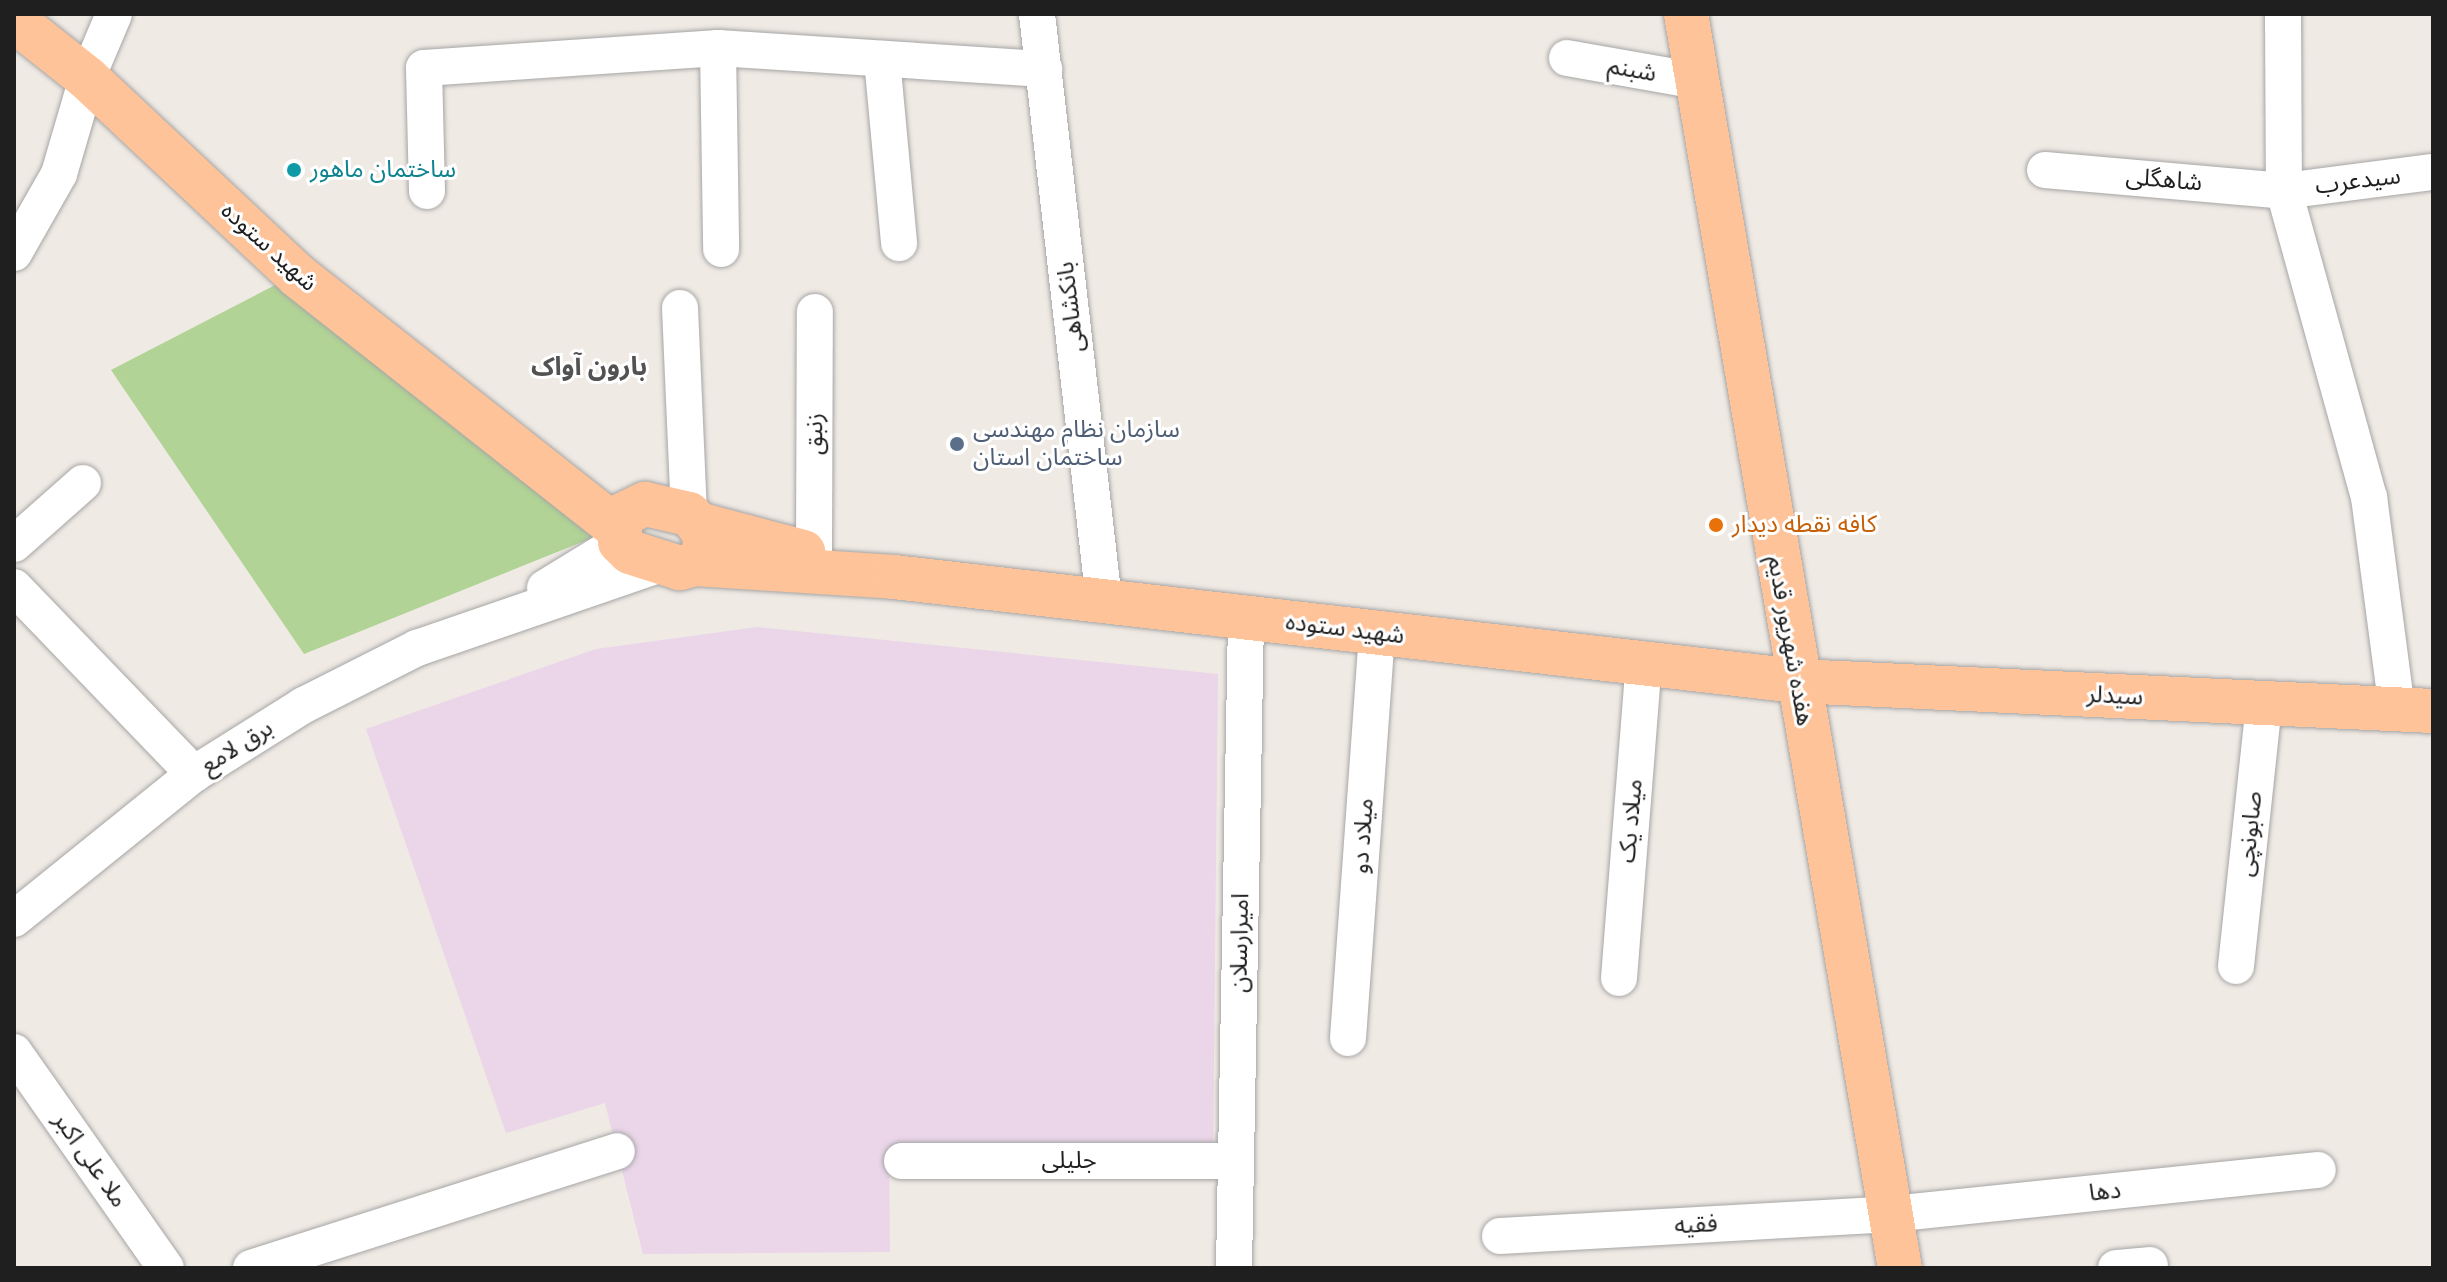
<!DOCTYPE html>
<meta charset="utf-8">
<style>
body{margin:0}
#map{position:relative;width:2447px;height:1282px;overflow:hidden;background:#f0eae4;font-family:"Fira Sans","Noto Sans Arabic",sans-serif}
div>[style]{position:absolute}
[style*='--x']{left:calc(var(--x)*1px);top:calc(var(--y)*1px);width:calc(var(--w)*1px);rotate:calc(var(--a)*1deg)}
.industrial>*{inset:0;background:#ead5e9}
.forest>*{inset:0;background:#b1d395}
.roads{filter:drop-shadow(0 0 2px #a6a6a6) drop-shadow(0 0 2px #a6a6a6)}
.minor>*{height:36px;margin:-18px;padding:0 18px;transform-origin:18px;border-radius:18px;background:#fff}
.major>*{height:44px;margin:-22px;padding:0 22px;transform-origin:22px;border-radius:22px;background:#ffc39a}
.dots>*{width:22px;height:22px;translate:-50% -50%;box-sizing:border-box;border:4px solid #fff;border-radius:50%}
span{translate:-50% -50%;white-space:nowrap;text-align:center;line-height:1.15;-webkit-text-stroke:6px #fff;paint-order:stroke}
.street-label{font-size:24px;color:#1f1f1f}
.culture-label{font-size:24px;color:#0d838f}
.left{translate:0 -50%;text-align:left}
.service-label{font-size:24px;color:#4e5e75}
.food-label{font-size:24px;color:#c56008}
.neighbourhood-label{font-size:26px;color:#525252;font-weight:700}
.frame{position:absolute;inset:0;border:16px solid #1f1f1f;pointer-events:none}
</style>
<div id="map">
<div class="industrial">
<div style="clip-path:polygon(757px 627px,1218px 674px,1213px 1153px,889px 1152px,890px 1252px,643px 1254px,605px 1103px,506px 1133px,366px 729px,596px 649px)"></div>
</div>
<div class="forest">
<div style="clip-path:polygon(277px 284px,607px 532px,304px 654px,111px 370px)"></div>
</div>
<div class="roads">
<div class="minor">
<div style="--x:1037;--y:14;--w:591;--a:83.49"></div>
<div style="--x:2283;--y:14;--w:177;--a:89.7"></div>
<div style="--x:2284;--y:191;--w:318;--a:74.5"></div>
<div style="--x:2369;--y:497;--w:214;--a:82.5"></div>
<div style="--x:718;--y:48;--w:201;--a:89.1"></div>
<div style="--x:1567;--y:58;--w:132;--a:10"></div>
<div style="--x:882;--y:59;--w:185;--a:84.7"></div>
<div style="--x:2045;--y:170;--w:240;--a:5"></div>
<div style="--x:2284;--y:191;--w:150;--a:-7.3"></div>
<div style="--x:427;--y:191;--w:123;--a:-91.4"></div>
<div style="--x:424;--y:68;--w:295;--a:-3.9"></div>
<div style="--x:718;--y:48;--w:327;--a:3.7"></div>
<div style="--x:14;--y:253;--w:91;--a:-60.3"></div>
<div style="--x:59;--y:174;--w:100;--a:-73.7"></div>
<div style="--x:87;--y:78;--w:69;--a:-67.1"></div>
<div style="--x:680;--y:308;--w:206;--a:87.5"></div>
<div style="--x:14;--y:544;--w:92;--a:-41.5"></div>
<div style="--x:814;--y:555;--w:243;--a:-89.8"></div>
<div style="--x:14;--y:587;--w:260;--a:46.1"></div>
<div style="--x:545;--y:588;--w:88;--a:-31.5"></div>
<div style="--x:14;--y:919;--w:231;--a:-38.9"></div>
<div style="--x:194;--y:774;--w:130;--a:-32.1"></div>
<div style="--x:304;--y:705;--w:127;--a:-26.8"></div>
<div style="--x:417;--y:648;--w:261;--a:-19"></div>
<div style="--x:2236;--y:966;--w:264;--a:-83.9"></div>
<div style="--x:1619;--y:978;--w:316;--a:-85.5"></div>
<div style="--x:1348;--y:1038;--w:406;--a:-85.9"></div>
<div style="--x:14;--y:1052;--w:264;--a:54.9"></div>
<div style="--x:902;--y:1161;--w:334;--a:0"></div>
<div style="--x:1500;--y:1236;--w:392;--a:-3.2"></div>
<div style="--x:1891;--y:1214;--w:429;--a:-5.9"></div>
<div style="--x:251;--y:1268;--w:384;--a:-17.7"></div>
<div style="--x:1234;--y:1268;--w:651;--a:-88.94"></div>
<div style="--x:2116;--y:1268;--w:34;--a:-5"></div>
</div>
<div class="major">
<div style="--x:1686;--y:14;--w:1272;--a:80.32"></div>
<div style="--x:14;--y:20;--w:93;--a:38.5"></div>
<div style="--x:87;--y:78;--w:289;--a:43.2"></div>
<div style="--x:298;--y:276;--w:408;--a:38.3"></div>
<div style="--x:645;--y:504;--w:45;--a:12.8"></div>
<div style="--x:689;--y:514;--w:13;--a:48"></div>
<div style="--x:698;--y:524;--w:14;--a:60"></div>
<div style="--x:705;--y:536;--w:17;--a:93"></div>
<div style="--x:704;--y:553;--w:14;--a:129"></div>
<div style="--x:695;--y:564;--w:16;--a:165"></div>
<div style="--x:680;--y:568;--w:52;--a:-162.3"></div>
<div style="--x:630;--y:552;--w:14;--a:-135"></div>
<div style="--x:620;--y:542;--w:26;--a:-90"></div>
<div style="--x:620;--y:516;--w:28;--a:-26"></div>
<div style="--x:698;--y:524;--w:109;--a:14.9"></div>
<div style="--x:695;--y:564;--w:199;--a:3.7"></div>
<div style="--x:894;--y:577;--w:909;--a:6.57"></div>
<div style="--x:1797;--y:681;--w:637;--a:2.7"></div>
</div>
</div>
<div class="dots">
<div style="left:294px;top:170px;background:#0f9aa8"></div>
<div style="left:957px;top:444px;background:#5c6f8a"></div>
<div style="left:1716px;top:525px;background:#e8710a"></div>
</div>
<div class="street-label">
<span style="left:1632px;top:70px;rotate:10deg">شبنم</span>
<span style="left:2164px;top:180px;rotate:5deg">شاهگلی</span>
<span style="left:2358px;top:181px;rotate:-7deg">سیدعرب</span>
<span style="left:269px;top:247px;rotate:42deg">شهید ستوده</span>
<span style="left:1071px;top:307px;rotate:-97deg">بانکشاهی</span>
<span style="left:815px;top:434px;rotate:-90deg">زنبق</span>
<span style="left:1345px;top:629px;rotate:7deg">شهید ستوده</span>
<span style="left:1790px;top:641px;rotate:80deg">هفده شهریور قدیم</span>
<span style="left:2115px;top:696px;rotate:3deg">سیدلر</span>
<span style="left:237px;top:747px;rotate:-32deg">برق لامع</span>
<span style="left:1631px;top:821px;rotate:-85deg">میلاد یک</span>
<span style="left:2250px;top:834px;rotate:-84deg">صابونچی</span>
<span style="left:1363px;top:836px;rotate:-86deg">میلاد دو</span>
<span style="left:1240px;top:943px;rotate:-89deg">امیرارسلان</span>
<span style="left:90px;top:1160px;rotate:55deg">ملا علی اکبر</span>
<span style="left:1069px;top:1161px">جلیلی</span>
<span style="left:2105px;top:1192px;rotate:-6deg">دها</span>
<span style="left:1696px;top:1225px;rotate:-3deg">فقیه</span>
</div>
<div class="culture-label">
<span class="left" style="left:310px;top:170px">ساختمان ماهور</span>
</div>
<div class="service-label">
<span class="left" style="left:973px;top:444px">سازمان نظام مهندسی<br>ساختمان استان</span>
</div>
<div class="food-label">
<span class="left" style="left:1732px;top:525px">کافه نقطه دیدار</span>
</div>
<div class="neighbourhood-label">
<span style="left:589px;top:367px">بارون آواک</span>
</div>
<div class="frame"></div>
</div>
